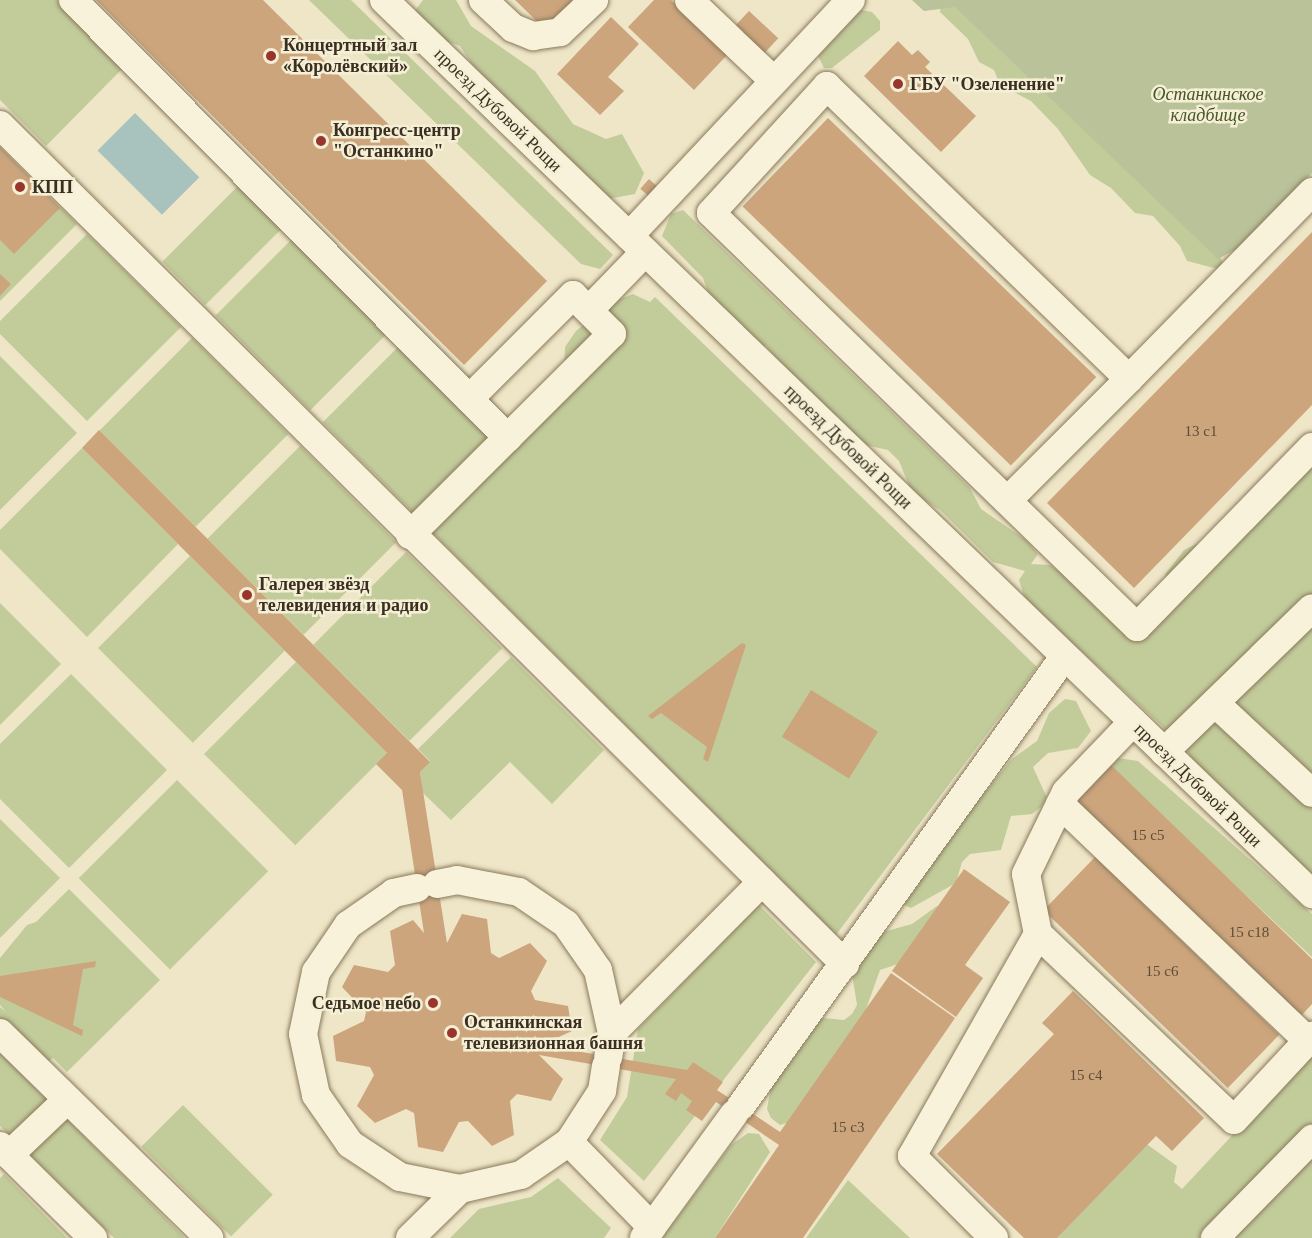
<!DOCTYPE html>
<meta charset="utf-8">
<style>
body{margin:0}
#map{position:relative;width:1312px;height:1238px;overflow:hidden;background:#eee6c7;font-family:"Times New Roman",serif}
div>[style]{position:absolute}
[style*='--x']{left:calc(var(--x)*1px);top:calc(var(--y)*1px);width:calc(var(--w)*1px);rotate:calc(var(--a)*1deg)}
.green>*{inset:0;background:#c2cc9b;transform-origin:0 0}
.cemetery>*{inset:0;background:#b9c299}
.water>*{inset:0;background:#a8c2bd;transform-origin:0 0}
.building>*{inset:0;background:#cca57d;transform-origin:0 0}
.roads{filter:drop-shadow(0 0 2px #8a795c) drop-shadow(0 0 2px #8a795c)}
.minor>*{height:28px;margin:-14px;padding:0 14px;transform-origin:14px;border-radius:14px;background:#f9f2da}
.dots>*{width:16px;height:16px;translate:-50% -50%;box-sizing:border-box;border:3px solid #f5efd6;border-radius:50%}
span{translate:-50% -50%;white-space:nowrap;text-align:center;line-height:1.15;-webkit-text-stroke:5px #f5efd6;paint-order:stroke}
.number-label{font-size:15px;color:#5e4c37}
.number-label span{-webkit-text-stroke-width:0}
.poi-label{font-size:18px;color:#3a2f20;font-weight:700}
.left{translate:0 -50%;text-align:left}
.right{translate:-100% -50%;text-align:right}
.park-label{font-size:18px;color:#465627;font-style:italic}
.street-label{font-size:18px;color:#3a2f20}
</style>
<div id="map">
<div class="green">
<div style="clip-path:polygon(0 0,57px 0,124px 67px,46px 146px,0 100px)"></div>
<div style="clip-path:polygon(309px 0,351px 0,613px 255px,600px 269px,581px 264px)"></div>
<div style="clip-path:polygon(423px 0,456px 0,471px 26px,535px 71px,573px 124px,606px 139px,622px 134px,644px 173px,635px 194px,602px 200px,491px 94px,460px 46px,446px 41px,414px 12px)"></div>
<div style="clip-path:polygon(956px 0,1218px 252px,1223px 263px,1218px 269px,1187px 261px,1180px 246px,1153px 216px,1135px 213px,1111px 188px,1090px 175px,1058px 129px,1031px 101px,1000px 85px,994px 70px,979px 62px,968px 39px,940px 12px,941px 4px)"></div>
<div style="clip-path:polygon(861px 10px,872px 12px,880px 21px,880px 30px,832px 68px,824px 68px,818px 56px)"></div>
<div style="clip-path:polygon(0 147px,77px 224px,0 301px)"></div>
<div style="left:240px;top:184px;width:61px;height:110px;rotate:45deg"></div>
<div style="clip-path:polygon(683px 210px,970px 488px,981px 509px,1026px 540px,1038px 554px,1031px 564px,1050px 565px,1127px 618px,1160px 603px,1166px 573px,1184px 550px,1203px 541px,1312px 461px,1312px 876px,1194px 767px,1187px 749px,1025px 599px,1019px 580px,1025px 571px,993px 562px,940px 510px,912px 493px,899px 461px,888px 450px,856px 443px,838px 417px,812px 399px,766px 346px,747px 346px,714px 309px,703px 278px,662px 236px,671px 214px)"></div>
<div style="clip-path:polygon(87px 234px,181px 327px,87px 421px,0 334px,0 321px)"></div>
<div style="left:294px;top:237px;width:134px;height:111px;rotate:45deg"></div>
<div style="clip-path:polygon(633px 294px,650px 302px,655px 297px,1037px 667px,836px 935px,428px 528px,564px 373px,565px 347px,576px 331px,612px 302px)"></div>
<div style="left:192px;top:338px;width:136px;height:131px;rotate:45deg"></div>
<div style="left:402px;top:343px;width:135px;height:112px;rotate:45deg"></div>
<div style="clip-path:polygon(0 356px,77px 433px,0 510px)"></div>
<div style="left:300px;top:446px;width:136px;height:131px;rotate:45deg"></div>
<div style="clip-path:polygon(82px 448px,178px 544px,87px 637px,0 549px,0 530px)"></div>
<div style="left:406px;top:552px;width:136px;height:131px;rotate:45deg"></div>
<div style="left:190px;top:556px;width:134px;height:130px;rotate:45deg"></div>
<div style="clip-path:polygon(0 603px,61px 664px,0 725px)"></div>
<div style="clip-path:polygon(511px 657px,604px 750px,552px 804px,510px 762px,451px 820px,423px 793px,420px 772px,430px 761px,418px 749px)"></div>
<div style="left:296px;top:662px;width:129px;height:130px;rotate:45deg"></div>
<div style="clip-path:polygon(71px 674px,167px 770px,69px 868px,0 799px,0 744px)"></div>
<div style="clip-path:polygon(1065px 699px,1076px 701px,1091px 731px,1078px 748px,1048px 753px,1033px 767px,1047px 798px,1041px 807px,1032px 814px,1011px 816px,1001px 850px,970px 854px,962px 862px,956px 883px,911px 908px,902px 904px,972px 808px,1012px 759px,1037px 741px,1049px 713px)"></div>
<div style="clip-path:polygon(1118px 758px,1138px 761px,1312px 914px,1312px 957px,1139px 795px,1110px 764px)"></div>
<div style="left:177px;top:780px;width:129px;height:139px;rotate:45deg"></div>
<div style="clip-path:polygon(0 819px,60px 878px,0 938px)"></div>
<div style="clip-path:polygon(69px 889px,160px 980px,67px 1072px,53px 1058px,42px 1067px,0 1033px,0 1007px,6px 1012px,0 1005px,0 958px,27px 925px,36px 922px)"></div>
<div style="clip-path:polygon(759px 905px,816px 962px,644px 1181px,600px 1140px,627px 1097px,638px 1029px)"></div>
<div style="clip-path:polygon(937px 906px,956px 919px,898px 964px,880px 970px,865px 1012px,790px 1122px,780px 1125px,771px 1118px,767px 1109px,774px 1069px,785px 1050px,805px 1043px,814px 1024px,823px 1018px,844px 1020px,852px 1014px,857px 1005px,852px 974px,883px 932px,912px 924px)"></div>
<div style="clip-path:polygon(1312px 1050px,1312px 1238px,1038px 1238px,1127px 1147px,1148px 1145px,1177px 1166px,1174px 1182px,1182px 1189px)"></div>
<div style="clip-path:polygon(0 1052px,48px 1101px,11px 1137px,0 1126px)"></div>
<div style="left:183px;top:1105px;width:127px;height:59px;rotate:45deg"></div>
<div style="clip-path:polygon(66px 1118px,185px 1238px,114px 1238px,29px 1154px)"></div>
<div style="clip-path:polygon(748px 1133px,759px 1134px,770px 1152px,715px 1238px,662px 1238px,731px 1145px)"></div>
<div style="clip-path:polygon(4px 1174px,67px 1238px,0 1238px,0 1178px)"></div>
<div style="clip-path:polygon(558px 1178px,611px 1228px,604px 1238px,450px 1238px,479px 1209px,531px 1197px)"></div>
<div style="clip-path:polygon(848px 1180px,910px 1238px,806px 1238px)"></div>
</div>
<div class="cemetery">
<div style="clip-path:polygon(912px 0,1312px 0,1312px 173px,1240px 247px,1218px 259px,955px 7px,924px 11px)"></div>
</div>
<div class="water">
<div style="left:135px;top:113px;width:91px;height:53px;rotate:45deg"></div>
</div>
<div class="building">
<div style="clip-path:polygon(96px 0,263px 0,547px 281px,464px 365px)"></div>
<div style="clip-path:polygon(515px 0,574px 0,546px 30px)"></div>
<div style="clip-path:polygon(654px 0,671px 0,728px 54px,694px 90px,628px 27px)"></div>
<div style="left:749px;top:11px;width:40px;height:25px;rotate:43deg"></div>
<div style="clip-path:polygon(611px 17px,639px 44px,608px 77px,624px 91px,600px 115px,557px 74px)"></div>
<div style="clip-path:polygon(898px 41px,912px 55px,918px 50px,930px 62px,925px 67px,976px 116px,941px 152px,864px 76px)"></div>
<div style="left:828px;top:118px;width:373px;height:123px;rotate:44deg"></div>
<div style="clip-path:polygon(0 147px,60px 208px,14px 254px,0 240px)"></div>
<div style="left:649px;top:179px;width:12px;height:13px;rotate:42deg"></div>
<div style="clip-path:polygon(1312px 232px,1312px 405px,1134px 588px,1047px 503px)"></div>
<div style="clip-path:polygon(0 274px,11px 284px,0 296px)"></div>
<div style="clip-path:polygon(99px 430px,430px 762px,420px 772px,447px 943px,462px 914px,487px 919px,491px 953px,499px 958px,530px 943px,547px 961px,531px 991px,535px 1000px,568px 1006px,572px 1031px,541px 1045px,687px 1070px,693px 1062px,723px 1082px,717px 1090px,780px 1132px,891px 973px,955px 1018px,803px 1238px,715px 1238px,779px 1145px,716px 1102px,702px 1121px,686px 1110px,692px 1101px,681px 1093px,676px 1101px,665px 1094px,676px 1079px,539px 1055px,563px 1079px,551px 1101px,517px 1094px,510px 1101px,514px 1135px,492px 1146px,468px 1121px,459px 1122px,443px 1152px,418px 1147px,414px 1113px,406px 1109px,375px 1123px,357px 1106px,374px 1075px,370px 1067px,336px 1061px,333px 1036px,364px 1021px,366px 1012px,342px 987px,354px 965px,388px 972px,395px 965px,390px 931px,413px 920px,424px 933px,402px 790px,376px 764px,387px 753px,82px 448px)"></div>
<div style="clip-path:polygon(742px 643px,746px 645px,708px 762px,703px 759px,707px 747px,661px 713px,652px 719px,648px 716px)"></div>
<div style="left:811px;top:690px;width:79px;height:55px;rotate:32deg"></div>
<div style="clip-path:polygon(1110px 764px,1312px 959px,1312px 1004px,1300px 1017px,1075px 800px)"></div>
<div style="left:1095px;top:857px;width:256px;height:74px;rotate:44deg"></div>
<div style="clip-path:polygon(964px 869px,1010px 902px,965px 965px,983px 978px,956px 1017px,892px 971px)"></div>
<div style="clip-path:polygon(96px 961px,95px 967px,83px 969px,73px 1025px,83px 1030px,82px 1036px,0 997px,0 976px)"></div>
<div style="clip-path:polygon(1073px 991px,1204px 1118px,1172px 1151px,1156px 1136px,1057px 1238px,1024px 1238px,937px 1154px,1054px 1034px,1042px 1023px)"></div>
</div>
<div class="roads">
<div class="minor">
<div style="--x:73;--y:0;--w:617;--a:45.2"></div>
<div style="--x:384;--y:0;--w:1289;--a:43.93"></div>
<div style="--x:483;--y:0;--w:41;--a:43"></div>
<div style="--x:513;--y:28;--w:22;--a:22"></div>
<div style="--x:533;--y:36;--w:27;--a:-8"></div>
<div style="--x:560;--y:32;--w:47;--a:-43.3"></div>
<div style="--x:689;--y:0;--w:117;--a:43.6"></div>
<div style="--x:0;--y:125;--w:1191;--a:44.8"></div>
<div style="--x:1312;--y:192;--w:262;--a:134.4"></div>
<div style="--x:1129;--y:379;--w:421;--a:-135.9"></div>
<div style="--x:827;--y:86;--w:172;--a:132.4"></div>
<div style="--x:711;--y:213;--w:594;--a:44.18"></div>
<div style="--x:1137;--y:627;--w:251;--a:-45.8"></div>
<div style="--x:629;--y:236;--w:324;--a:-46.8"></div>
<div style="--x:589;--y:310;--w:81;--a:-46"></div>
<div style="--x:1008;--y:500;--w:171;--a:-45"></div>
<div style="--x:410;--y:535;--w:285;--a:-44.9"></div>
<div style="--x:612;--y:334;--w:55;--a:-135"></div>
<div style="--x:573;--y:295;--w:147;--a:135"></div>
<div style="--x:1215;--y:703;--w:132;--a:42.9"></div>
<div style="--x:1164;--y:752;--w:206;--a:-44.2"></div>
<div style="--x:1060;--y:804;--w:343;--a:43.7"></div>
<div style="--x:437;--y:884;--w:20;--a:-11"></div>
<div style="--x:457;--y:880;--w:63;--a:11"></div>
<div style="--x:519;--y:892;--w:57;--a:34.2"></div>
<div style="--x:566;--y:924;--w:56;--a:55.2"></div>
<div style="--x:598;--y:970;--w:65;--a:77.5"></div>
<div style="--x:612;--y:1033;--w:24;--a:99"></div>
<div style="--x:417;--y:888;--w:24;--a:168"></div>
<div style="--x:394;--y:893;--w:56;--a:145.2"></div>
<div style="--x:348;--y:925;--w:57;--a:124.2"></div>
<div style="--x:316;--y:972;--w:63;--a:101.8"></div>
<div style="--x:303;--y:1034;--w:62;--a:78"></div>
<div style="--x:316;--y:1095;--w:60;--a:55.2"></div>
<div style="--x:350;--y:1144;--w:60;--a:33.4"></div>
<div style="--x:400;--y:1177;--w:61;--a:11.3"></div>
<div style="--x:460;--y:1189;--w:63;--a:-12.9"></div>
<div style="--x:521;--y:1175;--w:58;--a:-34.5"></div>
<div style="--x:569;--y:1142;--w:61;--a:-57.1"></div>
<div style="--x:602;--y:1091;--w:25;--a:-81"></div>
<div style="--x:1038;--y:934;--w:270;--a:43.5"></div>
<div style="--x:1234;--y:1120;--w:115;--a:-47.1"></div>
<div style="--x:0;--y:1033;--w:293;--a:44.4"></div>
<div style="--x:612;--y:1033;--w:213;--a:-45.2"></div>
<div style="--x:741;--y:1106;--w:553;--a:-54.27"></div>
<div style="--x:569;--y:1142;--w:119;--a:45.7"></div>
<div style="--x:0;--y:1146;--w:131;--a:44.7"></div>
<div style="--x:9;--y:1155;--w:80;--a:-43.5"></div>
<div style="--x:410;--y:1238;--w:70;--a:-44.4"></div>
<div style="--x:644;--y:1238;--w:153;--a:-54"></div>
<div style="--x:994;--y:1238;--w:116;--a:-135"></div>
<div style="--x:912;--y:1156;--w:255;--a:-60.4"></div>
<div style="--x:1038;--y:934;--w:61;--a:-101.3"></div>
<div style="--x:1026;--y:874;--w:91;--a:-64"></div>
<div style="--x:1066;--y:792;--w:97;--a:-46.3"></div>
<div style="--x:1215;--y:1238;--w:139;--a:-45.6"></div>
</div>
</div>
<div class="dots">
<div style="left:271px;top:56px;background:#98362d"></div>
<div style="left:898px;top:84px;background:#98362d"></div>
<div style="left:321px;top:141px;background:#98362d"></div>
<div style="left:20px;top:187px;background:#98362d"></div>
<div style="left:247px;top:595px;background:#98362d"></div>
<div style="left:433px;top:1003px;background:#98362d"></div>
<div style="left:452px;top:1033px;background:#98362d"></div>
</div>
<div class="number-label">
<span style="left:1201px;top:432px">13 с1</span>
<span style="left:1148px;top:836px">15 с5</span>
<span style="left:1249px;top:933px">15 с18</span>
<span style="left:1162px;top:972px">15 с6</span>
<span style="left:1086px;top:1076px">15 с4</span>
<span style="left:848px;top:1128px">15 с3</span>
</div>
<div class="poi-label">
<span class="left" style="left:283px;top:56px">Концертный зал<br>«Королёвский»</span>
<span class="left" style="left:910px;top:84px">ГБУ "Озеленение"</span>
<span class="left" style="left:333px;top:141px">Конгресс-центр<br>"Останкино"</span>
<span class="left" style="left:32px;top:187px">КПП</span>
<span class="left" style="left:259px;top:595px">Галерея звёзд<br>телевидения и радио</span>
<span class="right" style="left:421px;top:1003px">Седьмое небо</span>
<span class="left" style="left:464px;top:1033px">Останкинская<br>телевизионная башня</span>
</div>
<div class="park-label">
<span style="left:1208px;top:105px">Останкинское<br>кладбище</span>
</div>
<div class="street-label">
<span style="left:498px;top:110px;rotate:44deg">проезд Дубовой Рощи</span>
<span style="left:848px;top:447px;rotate:44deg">проезд Дубовой Рощи</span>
<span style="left:1198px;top:785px;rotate:44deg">проезд Дубовой Рощи</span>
</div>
</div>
